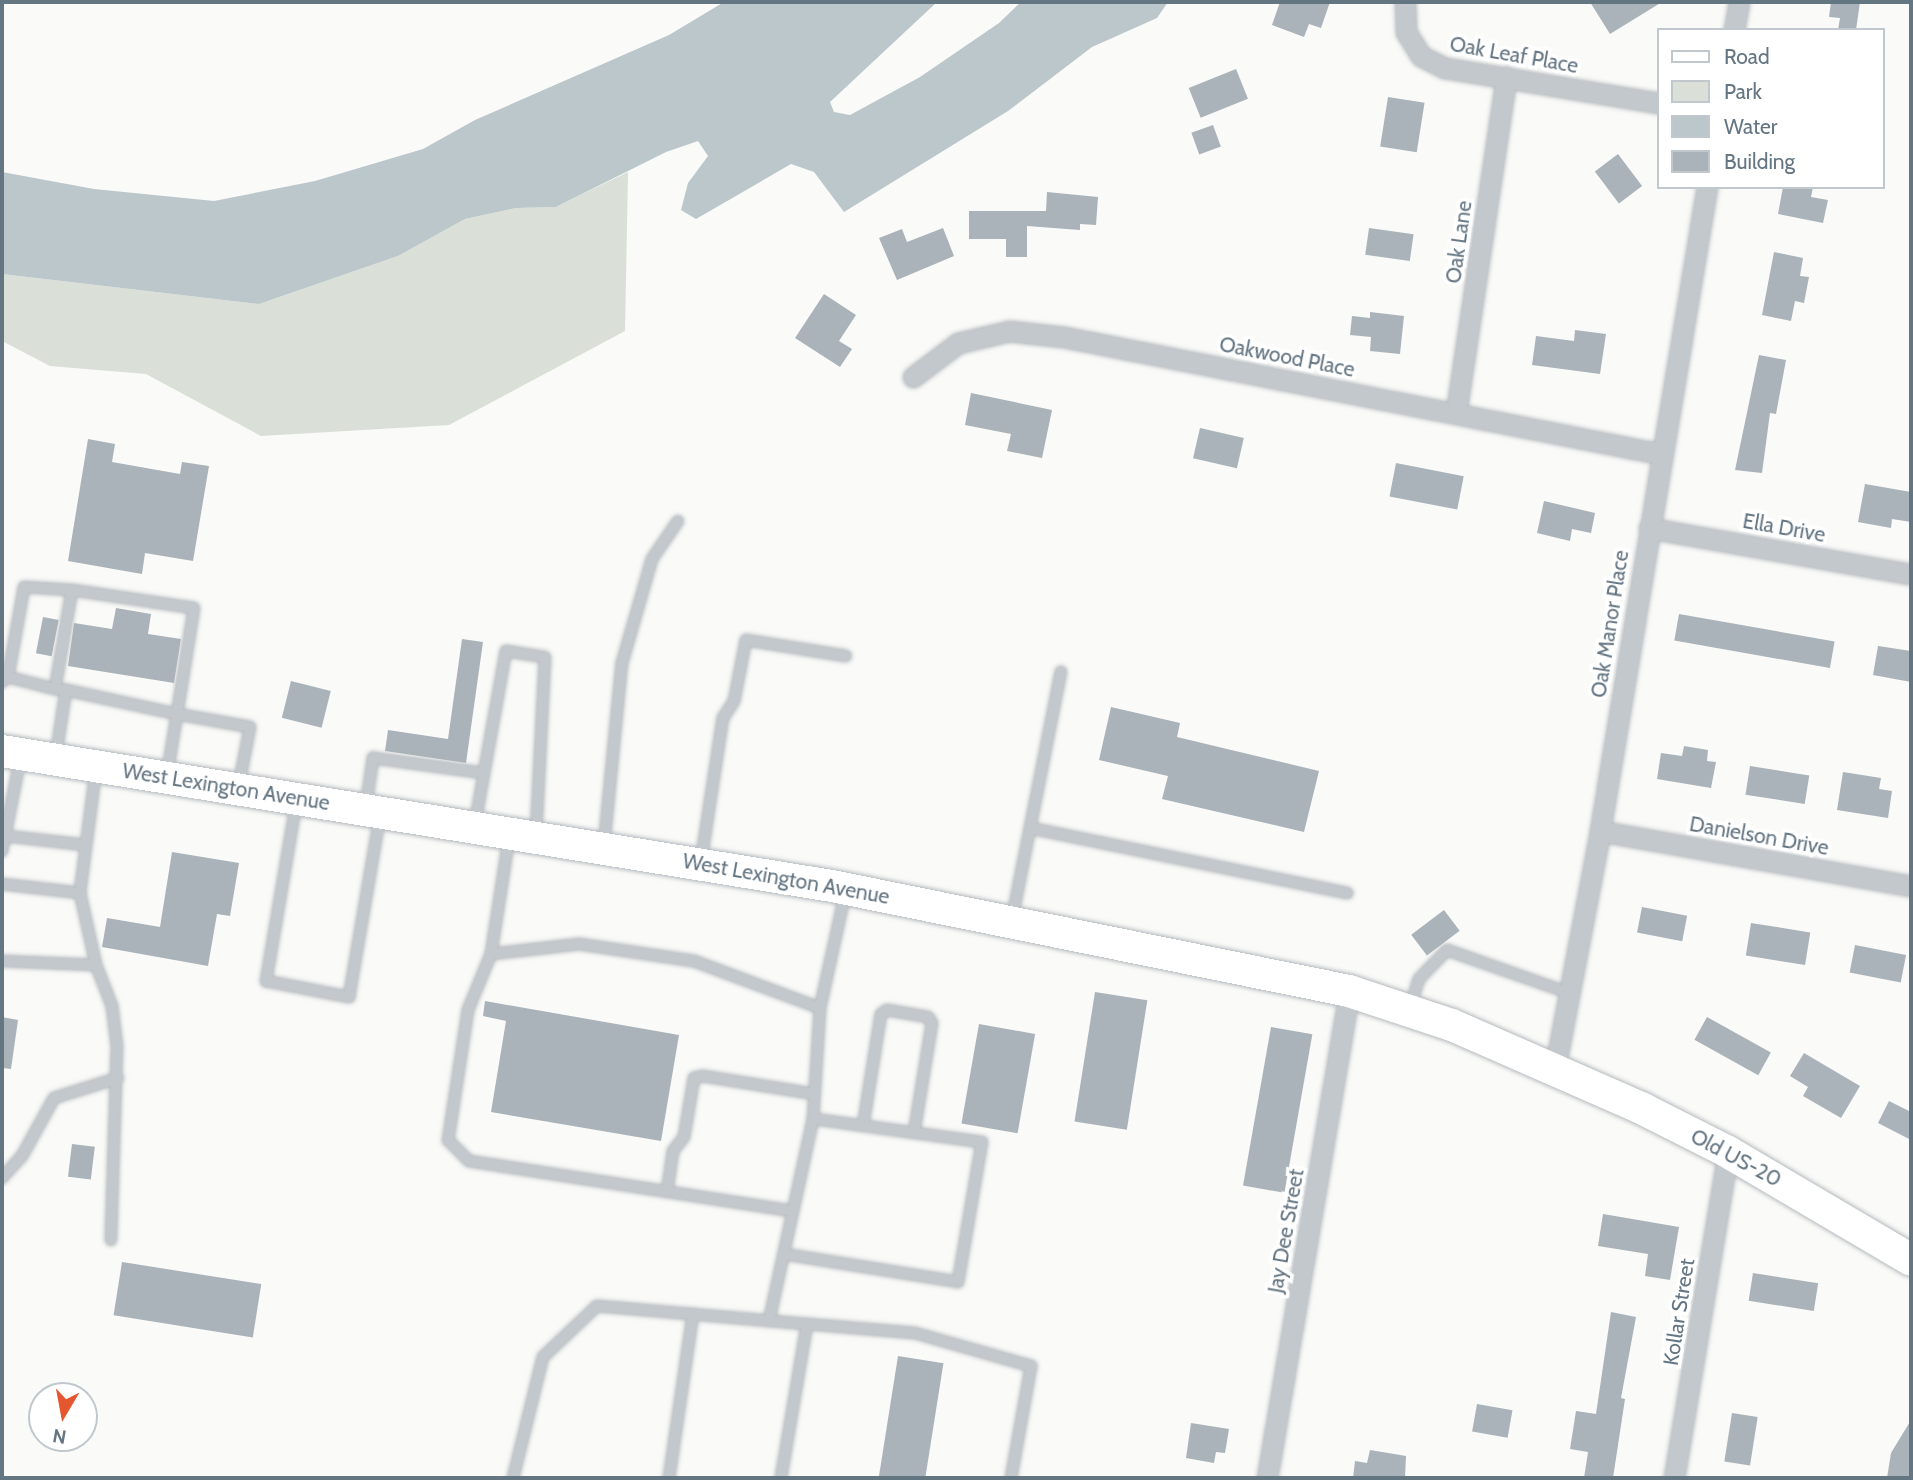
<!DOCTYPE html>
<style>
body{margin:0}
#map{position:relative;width:1913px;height:1480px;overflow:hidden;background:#fafaf8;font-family:Cabin,sans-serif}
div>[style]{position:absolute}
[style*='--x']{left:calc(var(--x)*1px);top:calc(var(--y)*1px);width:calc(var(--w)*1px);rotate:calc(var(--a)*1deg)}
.green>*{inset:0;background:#dadfd7}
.water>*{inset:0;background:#bbc7cb}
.building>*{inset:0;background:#aab3b9;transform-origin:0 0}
.roads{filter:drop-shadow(0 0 2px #b5babe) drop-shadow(0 0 2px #b5babe)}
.lane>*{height:10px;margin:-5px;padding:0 5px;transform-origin:5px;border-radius:5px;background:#c3c8cc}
.street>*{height:19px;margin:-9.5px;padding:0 9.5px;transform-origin:9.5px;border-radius:9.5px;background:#c3c8cc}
.primary>*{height:32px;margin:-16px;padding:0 16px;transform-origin:16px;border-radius:16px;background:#fff}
span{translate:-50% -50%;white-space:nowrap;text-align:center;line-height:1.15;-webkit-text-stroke:7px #fff;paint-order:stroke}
.street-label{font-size:21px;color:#657683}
.frame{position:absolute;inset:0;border:4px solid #657683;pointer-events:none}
.legend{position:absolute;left:1657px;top:28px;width:228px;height:161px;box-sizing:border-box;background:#fff;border:2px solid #c1c8cd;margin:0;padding:9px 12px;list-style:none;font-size:21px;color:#657683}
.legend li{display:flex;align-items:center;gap:14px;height:35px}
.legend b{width:35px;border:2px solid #c1c8cd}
.north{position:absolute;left:28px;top:1382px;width:70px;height:70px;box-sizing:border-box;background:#fff;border:2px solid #c1c8cd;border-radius:50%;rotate:190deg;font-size:19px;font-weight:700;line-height:28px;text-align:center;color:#657683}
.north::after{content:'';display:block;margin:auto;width:24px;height:32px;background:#e4572e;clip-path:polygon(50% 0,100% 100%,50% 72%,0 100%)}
</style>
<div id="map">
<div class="green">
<div style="clip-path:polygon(628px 172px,625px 331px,449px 425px,261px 436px,146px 374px,50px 366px,2px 341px,2px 274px,259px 304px,398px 256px,465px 219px,516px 208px,556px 207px)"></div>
</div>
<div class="water">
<div style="clip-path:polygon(724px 2px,937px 2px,830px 102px,834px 112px,850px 115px,920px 77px,999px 23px,1021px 2px,1168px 2px,1157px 18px,1092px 47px,1008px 111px,844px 212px,814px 172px,791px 164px,696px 219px,681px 210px,688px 183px,708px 156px,698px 141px,666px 152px,556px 207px,516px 208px,465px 219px,398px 256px,259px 304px,2px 274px,2px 172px,94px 189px,214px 201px,315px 181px,423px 149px,475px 120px,669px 35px)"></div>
</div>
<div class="building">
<div style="clip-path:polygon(1280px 2px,1330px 2px,1321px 28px,1309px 24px,1304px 37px,1272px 25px)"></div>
<div style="clip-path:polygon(1590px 2px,1662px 2px,1610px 34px)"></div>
<div style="clip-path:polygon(1831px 2px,1860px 2px,1856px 30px,1838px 30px,1840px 18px,1829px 17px)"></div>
<div style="left:1236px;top:69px;width:32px;height:51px;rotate:68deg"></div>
<div style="left:1388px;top:97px;width:37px;height:50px;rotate:9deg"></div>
<div style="left:1213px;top:125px;width:23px;height:23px;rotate:70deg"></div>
<div style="left:1618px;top:154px;width:40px;height:29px;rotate:53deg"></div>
<div style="clip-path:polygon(1783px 187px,1813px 187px,1811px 197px,1828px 200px,1823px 223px,1778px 214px)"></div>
<div style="clip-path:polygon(1047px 192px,1098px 197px,1096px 225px,1080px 224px,1080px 230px,1027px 226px,1027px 257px,1006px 257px,1006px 239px,969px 239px,969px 211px,1046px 211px)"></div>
<div style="clip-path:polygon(943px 228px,954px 256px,897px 280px,879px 238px,902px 229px,907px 242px)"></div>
<div style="left:1369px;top:228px;width:45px;height:27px;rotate:8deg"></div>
<div style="clip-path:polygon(1774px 252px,1803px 258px,1800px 276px,1809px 277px,1804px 303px,1795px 301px,1791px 321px,1762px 315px)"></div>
<div style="clip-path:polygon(824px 294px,856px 315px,839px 341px,852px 349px,840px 367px,795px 338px)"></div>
<div style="clip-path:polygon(1370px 312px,1404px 316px,1400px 354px,1370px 351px,1371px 337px,1350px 335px,1352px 316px,1370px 318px)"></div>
<div style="clip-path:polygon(1575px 330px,1606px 334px,1600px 374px,1532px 365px,1536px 336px,1574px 341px)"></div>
<div style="clip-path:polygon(1759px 355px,1786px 360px,1776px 414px,1770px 413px,1762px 473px,1735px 470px)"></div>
<div style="clip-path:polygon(971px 393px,1052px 410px,1042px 458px,1007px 451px,1011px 434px,965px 425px)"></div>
<div style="left:1200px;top:428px;width:45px;height:31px;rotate:13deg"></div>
<div style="clip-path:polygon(88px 439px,115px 444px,112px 462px,180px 474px,182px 462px,209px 466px,193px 561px,145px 553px,142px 574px,68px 561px)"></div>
<div style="left:1396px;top:463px;width:69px;height:34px;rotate:11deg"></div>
<div style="clip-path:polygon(1865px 484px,1911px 492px,1911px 522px,1892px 519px,1891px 528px,1858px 522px)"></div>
<div style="clip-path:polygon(1544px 501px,1595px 513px,1591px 533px,1572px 529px,1570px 541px,1537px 533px)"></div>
<div style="clip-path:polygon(116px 608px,151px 614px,148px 634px,181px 639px,174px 683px,68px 666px,74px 623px,112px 629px)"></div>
<div style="left:1679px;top:614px;width:158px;height:27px;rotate:10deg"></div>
<div style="left:43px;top:617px;width:16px;height:37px;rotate:11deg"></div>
<div style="clip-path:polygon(462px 639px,483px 642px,466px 763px,385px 751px,388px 730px,448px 739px)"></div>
<div style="clip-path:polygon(1878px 646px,1911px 651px,1911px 682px,1873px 675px)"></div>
<div style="left:291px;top:681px;width:41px;height:38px;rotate:14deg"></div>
<div style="clip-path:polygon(1111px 707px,1180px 723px,1177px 737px,1319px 771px,1304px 832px,1162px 799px,1168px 776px,1099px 760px)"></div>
<div style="clip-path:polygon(1684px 746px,1708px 750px,1707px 761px,1716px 762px,1711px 788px,1657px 779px,1661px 753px,1682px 756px)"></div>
<div style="left:1750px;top:766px;width:60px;height:29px;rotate:9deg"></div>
<div style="clip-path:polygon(1843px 772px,1881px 778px,1879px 789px,1892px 791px,1888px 818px,1837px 810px)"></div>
<div style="clip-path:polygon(172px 852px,239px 863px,230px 916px,217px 914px,208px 966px,102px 947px,107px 918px,160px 927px)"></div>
<div style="left:1642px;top:907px;width:46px;height:26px;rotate:11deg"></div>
<div style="left:1444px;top:910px;width:26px;height:41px;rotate:53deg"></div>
<div style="left:1751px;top:923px;width:60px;height:33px;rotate:9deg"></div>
<div style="left:1855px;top:945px;width:52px;height:28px;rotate:11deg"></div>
<div style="left:1095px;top:992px;width:53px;height:131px;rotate:9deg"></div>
<div style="clip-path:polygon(485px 1001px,679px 1035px,661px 1141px,491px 1112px,506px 1021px,483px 1016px)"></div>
<div style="clip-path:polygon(2px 1017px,18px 1020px,11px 1069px,2px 1068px)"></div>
<div style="left:1707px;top:1017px;width:73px;height:26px;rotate:29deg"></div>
<div style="left:979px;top:1024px;width:57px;height:101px;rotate:10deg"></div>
<div style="left:1271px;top:1027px;width:42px;height:161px;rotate:10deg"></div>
<div style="clip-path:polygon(1804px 1053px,1860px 1086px,1841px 1118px,1803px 1096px,1808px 1087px,1790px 1076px)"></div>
<div style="clip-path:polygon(1889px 1101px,1911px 1112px,1911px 1140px,1878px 1123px)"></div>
<div style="left:72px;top:1144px;width:23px;height:33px;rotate:7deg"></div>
<div style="clip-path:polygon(1603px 1214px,1679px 1227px,1670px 1280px,1645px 1276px,1648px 1254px,1598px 1246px)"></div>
<div style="left:122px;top:1262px;width:141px;height:54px;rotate:9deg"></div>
<div style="left:1753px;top:1273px;width:66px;height:28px;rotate:9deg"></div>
<div style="clip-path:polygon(1611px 1312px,1636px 1317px,1621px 1398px,1625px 1399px,1613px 1478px,1584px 1478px,1588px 1452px,1570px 1449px,1576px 1411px,1596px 1414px)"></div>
<div style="left:898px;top:1356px;width:46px;height:123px;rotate:9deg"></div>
<div style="left:1477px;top:1404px;width:36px;height:28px;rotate:10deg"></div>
<div style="left:1732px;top:1413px;width:26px;height:49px;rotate:9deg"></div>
<div style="clip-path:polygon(1911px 1420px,1911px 1478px,1887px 1478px,1891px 1453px)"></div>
<div style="clip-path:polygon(1191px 1423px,1229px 1429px,1225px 1453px,1216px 1452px,1214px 1463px,1186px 1458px)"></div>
<div style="clip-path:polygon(1370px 1450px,1406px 1456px,1405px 1478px,1353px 1478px,1355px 1461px,1367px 1463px)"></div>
</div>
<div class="roads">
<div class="lane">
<div style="--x:8;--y:677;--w:91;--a:-79.9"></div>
<div style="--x:24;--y:587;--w:48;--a:3.6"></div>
<div style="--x:2;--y:682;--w:8;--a:-40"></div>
<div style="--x:8;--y:677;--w:49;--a:14.3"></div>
<div style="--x:66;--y:690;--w:11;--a:-175"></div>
<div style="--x:55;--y:689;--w:100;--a:-80.3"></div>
<div style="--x:72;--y:590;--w:123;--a:8.4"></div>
<div style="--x:194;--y:608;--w:107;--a:99.1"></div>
<div style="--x:177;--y:714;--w:74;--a:10.1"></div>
<div style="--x:250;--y:727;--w:58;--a:100.9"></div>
<div style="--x:56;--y:755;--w:66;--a:-81.3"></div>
<div style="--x:66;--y:690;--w:114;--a:12.2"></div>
<div style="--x:177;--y:714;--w:62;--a:99.3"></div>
<div style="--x:96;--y:769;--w:125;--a:97.4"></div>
<div style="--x:80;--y:893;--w:74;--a:77.5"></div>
<div style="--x:96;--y:965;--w:44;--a:68.7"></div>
<div style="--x:112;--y:1006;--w:39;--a:83"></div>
<div style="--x:117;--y:1045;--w:195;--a:91.8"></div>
<div style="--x:484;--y:773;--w:124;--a:-79.8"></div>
<div style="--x:506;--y:651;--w:39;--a:9"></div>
<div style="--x:545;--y:657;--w:178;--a:92.9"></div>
<div style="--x:296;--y:804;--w:180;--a:99.6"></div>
<div style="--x:266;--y:981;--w:85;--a:10.9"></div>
<div style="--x:349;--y:997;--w:184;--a:-80.3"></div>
<div style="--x:366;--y:806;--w:49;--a:-81.7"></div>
<div style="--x:373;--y:758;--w:112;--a:7.7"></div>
<div style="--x:484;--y:773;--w:52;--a:100"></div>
<div style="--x:1030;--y:828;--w:324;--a:11.6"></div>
<div style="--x:6;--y:836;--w:80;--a:6.5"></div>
<div style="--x:509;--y:838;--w:117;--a:98.8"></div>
<div style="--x:491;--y:954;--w:89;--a:-6.5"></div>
<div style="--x:579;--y:944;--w:116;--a:8.4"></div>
<div style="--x:694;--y:961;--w:134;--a:20.5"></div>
<div style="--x:820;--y:1008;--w:117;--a:-77.6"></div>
<div style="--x:604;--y:845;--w:183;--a:-84.4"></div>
<div style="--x:622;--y:663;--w:108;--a:-73.9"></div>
<div style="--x:652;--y:559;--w:46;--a:-55.6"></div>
<div style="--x:2;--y:851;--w:93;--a:-78.8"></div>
<div style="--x:701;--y:861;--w:145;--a:-81.3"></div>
<div style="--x:723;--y:718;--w:20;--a:-57"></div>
<div style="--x:734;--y:701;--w:62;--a:-78.9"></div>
<div style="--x:746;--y:640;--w:101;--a:9.1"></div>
<div style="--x:2;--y:884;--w:79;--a:6.6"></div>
<div style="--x:1012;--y:919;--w:252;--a:-78.8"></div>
<div style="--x:491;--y:954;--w:61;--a:112.3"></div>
<div style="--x:468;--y:1010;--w:132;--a:98.7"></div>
<div style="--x:448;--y:1140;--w:30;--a:45"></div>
<div style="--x:469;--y:1161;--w:327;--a:8.8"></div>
<div style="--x:2;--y:961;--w:94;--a:2.4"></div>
<div style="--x:1410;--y:1008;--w:30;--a:-73"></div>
<div style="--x:1419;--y:979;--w:40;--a:-46"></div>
<div style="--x:1447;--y:950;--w:129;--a:19.4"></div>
<div style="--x:863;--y:1126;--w:113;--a:-80.9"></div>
<div style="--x:881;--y:1014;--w:7;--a:-34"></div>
<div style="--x:887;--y:1010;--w:42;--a:9.7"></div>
<div style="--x:928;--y:1017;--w:7;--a:56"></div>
<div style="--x:932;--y:1023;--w:111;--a:99.3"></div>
<div style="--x:2;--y:1178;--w:30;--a:-48"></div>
<div style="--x:22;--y:1156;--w:66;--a:-61.1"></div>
<div style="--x:54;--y:1098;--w:67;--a:-17.4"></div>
<div style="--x:667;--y:1192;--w:41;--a:-81.7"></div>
<div style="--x:673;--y:1151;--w:18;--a:-52"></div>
<div style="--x:684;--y:1137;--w:60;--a:-80.4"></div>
<div style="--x:694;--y:1078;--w:9;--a:-13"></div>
<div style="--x:703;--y:1076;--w:112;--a:9.2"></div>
<div style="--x:784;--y:1254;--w:176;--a:9.1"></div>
<div style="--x:958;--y:1282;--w:142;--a:-80.3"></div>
<div style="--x:982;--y:1142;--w:171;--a:-172.2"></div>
<div style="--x:769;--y:1321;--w:207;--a:-77.7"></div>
<div style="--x:813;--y:1119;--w:111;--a:-86.4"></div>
<div style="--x:807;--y:1324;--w:108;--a:4.8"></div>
<div style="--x:915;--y:1333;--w:121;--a:15.9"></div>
<div style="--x:1031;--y:1366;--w:114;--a:100.1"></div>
<div style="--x:513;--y:1478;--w:125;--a:-76.1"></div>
<div style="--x:543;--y:1357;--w:74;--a:-43.4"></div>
<div style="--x:597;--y:1306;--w:211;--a:4.9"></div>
<div style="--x:807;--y:1324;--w:156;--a:99.6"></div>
<div style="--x:669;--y:1478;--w:166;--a:-81.7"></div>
</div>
<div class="street">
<div style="--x:1405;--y:2;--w:30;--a:88"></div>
<div style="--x:1406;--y:32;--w:28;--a:58"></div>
<div style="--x:1421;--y:56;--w:27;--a:27"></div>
<div style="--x:1445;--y:68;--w:217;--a:9.3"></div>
<div style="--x:1734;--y:30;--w:28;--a:-80"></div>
<div style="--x:913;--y:377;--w:56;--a:-37.1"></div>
<div style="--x:958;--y:343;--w:52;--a:-13.2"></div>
<div style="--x:1009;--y:331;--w:55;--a:6.2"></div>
<div style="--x:1064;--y:337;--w:608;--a:11.09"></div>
<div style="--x:1456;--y:413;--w:340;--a:-81.5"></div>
<div style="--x:1649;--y:528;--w:266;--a:10"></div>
<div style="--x:1600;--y:831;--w:316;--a:10"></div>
<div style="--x:1555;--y:1068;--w:241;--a:-79.2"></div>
<div style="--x:1600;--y:831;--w:653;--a:-80.57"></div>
<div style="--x:1267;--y:1478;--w:494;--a:-80.4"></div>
<div style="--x:1674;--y:1478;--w:330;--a:-80.6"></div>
</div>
<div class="primary">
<div style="--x:2;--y:751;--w:841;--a:9.24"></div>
<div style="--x:832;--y:886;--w:528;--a:11.48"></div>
<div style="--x:1349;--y:991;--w:108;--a:18.3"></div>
<div style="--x:1452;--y:1025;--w:209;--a:23.7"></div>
<div style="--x:1643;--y:1109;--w:95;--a:26.8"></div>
<div style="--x:1728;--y:1152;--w:212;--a:30.5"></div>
</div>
</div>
<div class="street-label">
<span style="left:1514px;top:55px;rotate:10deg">Oak Leaf Place</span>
<span style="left:1459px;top:242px;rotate:-82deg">Oak Lane</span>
<span style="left:1287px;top:357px;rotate:11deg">Oakwood Place</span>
<span style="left:1784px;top:528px;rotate:10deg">Ella Drive</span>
<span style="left:1610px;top:624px;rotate:-81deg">Oak Manor Place</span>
<span style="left:226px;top:787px;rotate:9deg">West Lexington Avenue</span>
<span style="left:1759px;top:836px;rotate:10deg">Danielson Drive</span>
<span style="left:786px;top:879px;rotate:10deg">West Lexington Avenue</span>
<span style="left:1736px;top:1158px;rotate:28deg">Old US-20</span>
<span style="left:1286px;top:1231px;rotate:-80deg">Jay Dee Street</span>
<span style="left:1679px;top:1312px;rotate:-81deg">Kollar Street</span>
</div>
<div class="frame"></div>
<ul class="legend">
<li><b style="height:9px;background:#fff"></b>Road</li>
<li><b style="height:19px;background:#dadfd7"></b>Park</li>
<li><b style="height:19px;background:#bbc7cb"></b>Water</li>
<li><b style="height:19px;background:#aab3b9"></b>Building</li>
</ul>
<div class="north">N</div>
</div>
